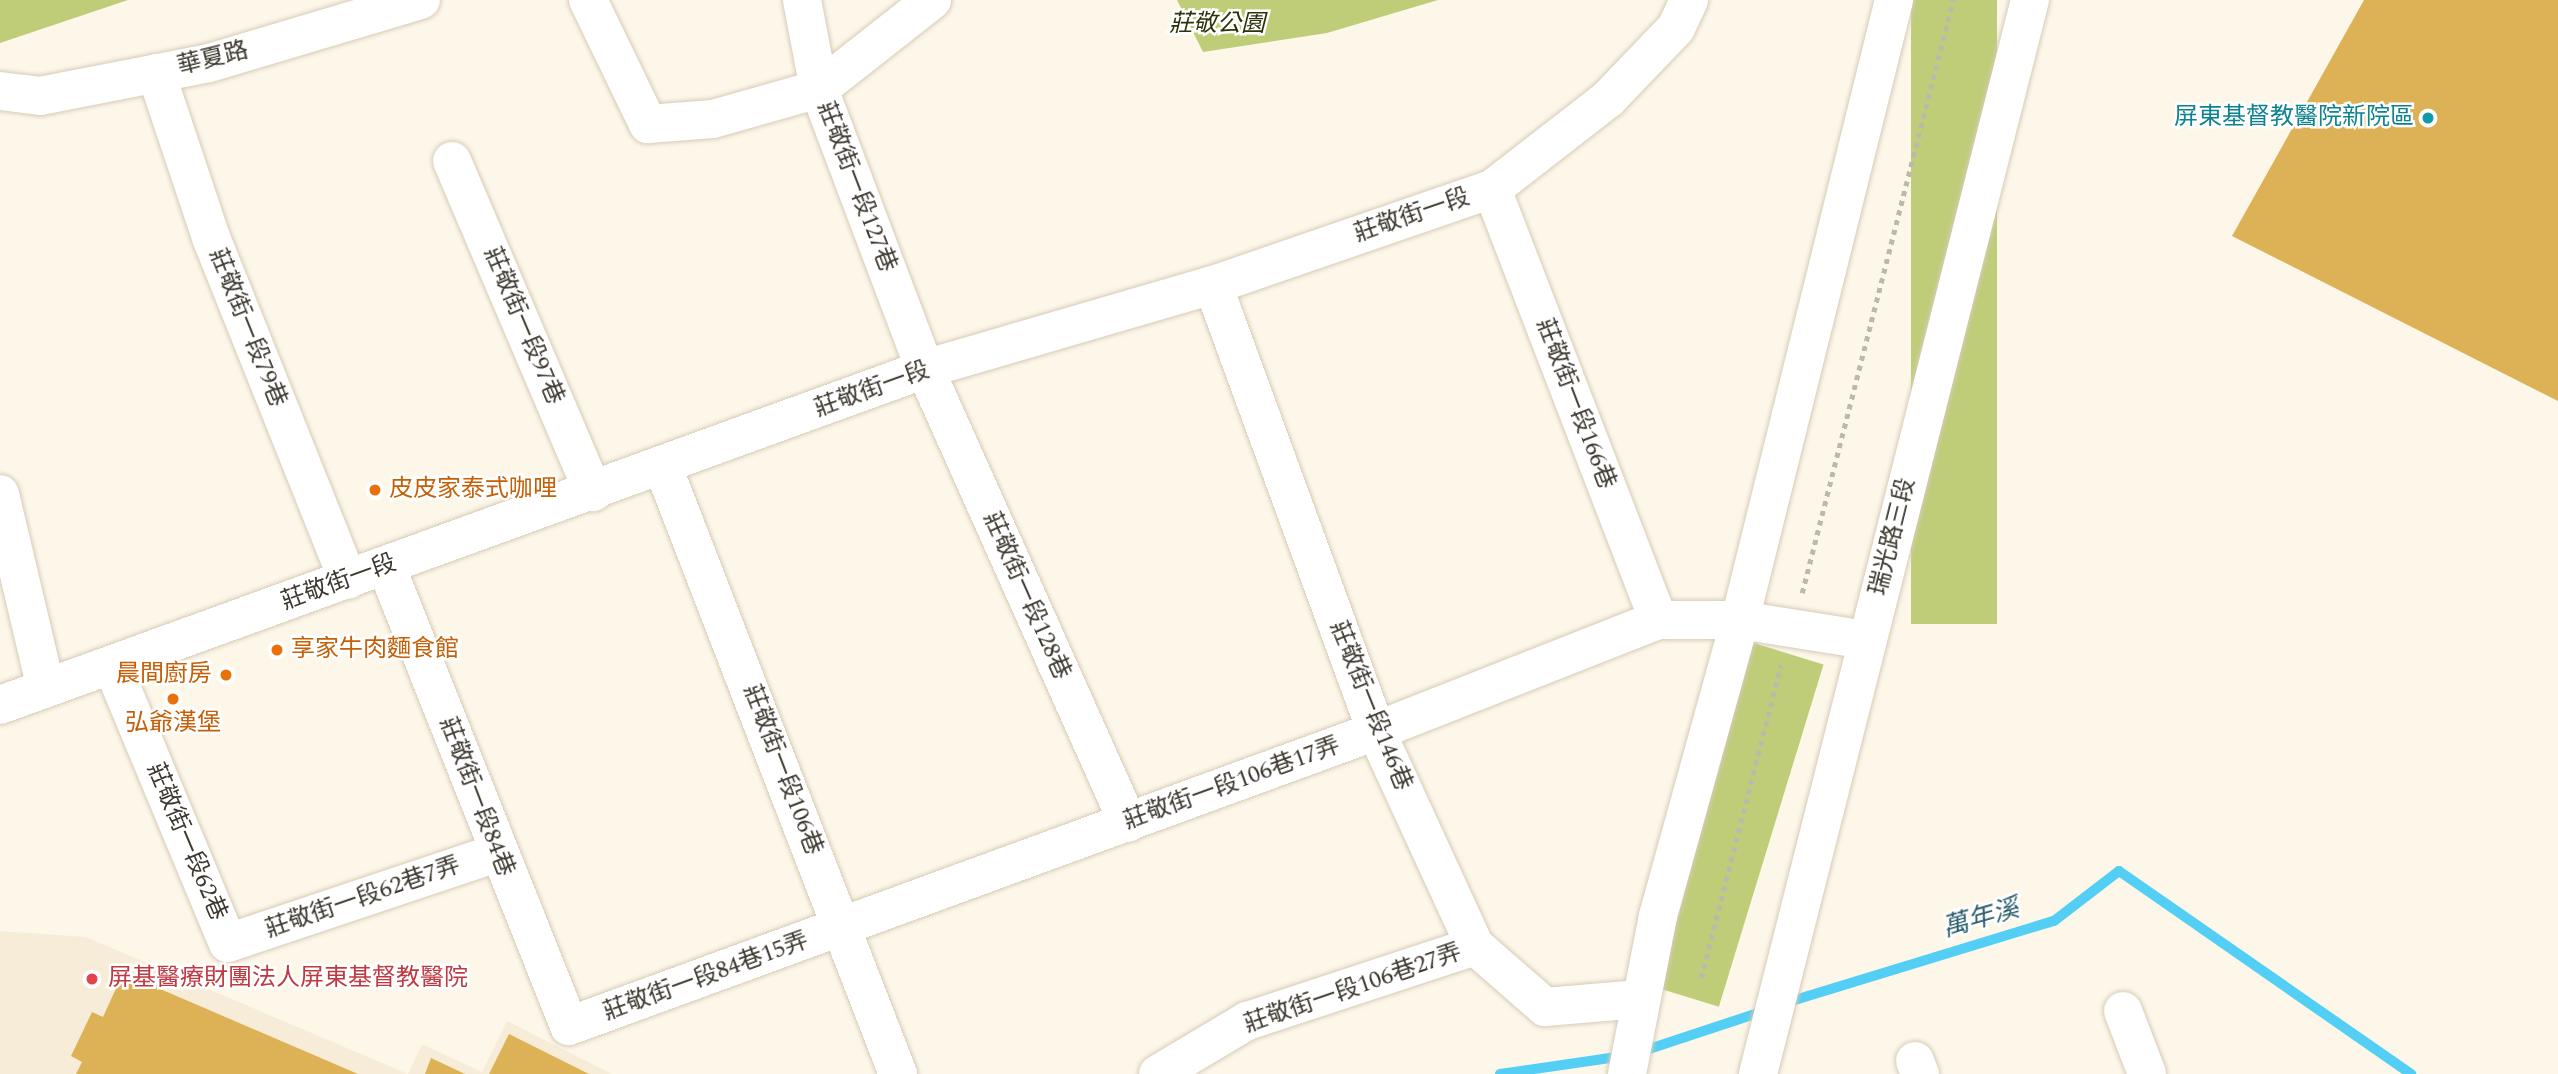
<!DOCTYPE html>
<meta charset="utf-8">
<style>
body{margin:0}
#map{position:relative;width:2558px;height:1074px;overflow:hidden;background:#fdf7ea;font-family:Spectral,"Noto Sans TC",serif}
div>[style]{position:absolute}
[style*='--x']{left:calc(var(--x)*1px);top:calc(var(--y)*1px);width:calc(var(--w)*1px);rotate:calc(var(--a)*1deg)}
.medical>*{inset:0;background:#f7ecd7}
.green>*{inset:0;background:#bfcd79;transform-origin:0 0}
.stream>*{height:10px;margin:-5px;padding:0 5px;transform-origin:5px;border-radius:5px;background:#53cef4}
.building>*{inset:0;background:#ddb257}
.path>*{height:4.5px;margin-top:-2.25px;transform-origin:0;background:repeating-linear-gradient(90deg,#bdb8ac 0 5px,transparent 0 10px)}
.roads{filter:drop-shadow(0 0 2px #d6cbb6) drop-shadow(0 0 2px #d6cbb6)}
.minor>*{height:38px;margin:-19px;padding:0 19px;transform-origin:19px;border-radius:19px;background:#fff}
.dots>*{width:19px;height:19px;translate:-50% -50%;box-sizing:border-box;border:4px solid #fff;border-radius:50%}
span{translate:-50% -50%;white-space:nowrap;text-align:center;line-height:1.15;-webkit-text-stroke:5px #fff;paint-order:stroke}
.park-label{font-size:24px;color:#2c3209;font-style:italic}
.street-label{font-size:24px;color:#3c382f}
.culture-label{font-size:24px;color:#0d838f}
.right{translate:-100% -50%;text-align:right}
.food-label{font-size:24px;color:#c56008}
.left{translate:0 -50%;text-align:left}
.health-label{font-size:24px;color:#be3a42}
.water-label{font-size:26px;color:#2a5d6d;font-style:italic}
</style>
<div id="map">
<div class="medical">
<div style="clip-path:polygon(0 931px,86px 937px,408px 1074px,422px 1044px,482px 1072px,507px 1021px,612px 1074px,0 1074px)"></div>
</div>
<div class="green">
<div style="clip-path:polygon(0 0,128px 0,0 43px)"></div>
<div style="clip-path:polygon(1177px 0,1438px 0,1327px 33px,1203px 52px)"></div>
<div style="left:1911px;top:0;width:86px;height:624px"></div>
<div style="left:1747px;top:641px;width:80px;height:358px;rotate:17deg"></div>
</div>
<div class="stream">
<div style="--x:1785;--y:1003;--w:281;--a:-17"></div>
<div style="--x:2054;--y:921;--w:82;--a:-37.6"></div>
<div style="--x:2119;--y:871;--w:356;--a:34.8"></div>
<div style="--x:1640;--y:1052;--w:134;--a:-18.3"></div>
<div style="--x:1500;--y:1074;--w:125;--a:-8.3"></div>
</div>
<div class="building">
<div style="clip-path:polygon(2364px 0,2558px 0,2558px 401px,2232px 236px)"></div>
<div style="clip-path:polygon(123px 973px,358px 1074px,76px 1074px,82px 1062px,71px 1056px,92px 1012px,103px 1017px)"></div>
<div style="clip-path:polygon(509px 1034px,589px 1074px,489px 1074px)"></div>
<div style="clip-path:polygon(431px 1058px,465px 1074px,425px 1074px)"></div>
</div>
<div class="path">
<div style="--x:1802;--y:593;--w:612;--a:-75.71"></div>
<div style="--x:1701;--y:978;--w:323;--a:-75.7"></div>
</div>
<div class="roads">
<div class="minor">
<div style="--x:588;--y:0;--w:138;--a:64.2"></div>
<div style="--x:648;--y:124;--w:65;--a:-4.4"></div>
<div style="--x:713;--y:119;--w:110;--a:-15.8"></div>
<div style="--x:819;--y:89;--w:144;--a:-38.2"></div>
<div style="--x:802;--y:0;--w:91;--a:79.2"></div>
<div style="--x:819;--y:89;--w:299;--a:69.3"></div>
<div style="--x:925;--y:369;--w:497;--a:65.9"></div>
<div style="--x:156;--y:73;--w:176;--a:71.5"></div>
<div style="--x:212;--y:240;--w:366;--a:68.2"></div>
<div style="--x:0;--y:91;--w:40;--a:7.1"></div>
<div style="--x:40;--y:96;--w:172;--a:-11"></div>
<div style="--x:209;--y:63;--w:221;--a:-16.6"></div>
<div style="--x:452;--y:161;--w:360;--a:66.9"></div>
<div style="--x:1492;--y:189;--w:462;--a:68.9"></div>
<div style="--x:1213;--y:285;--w:475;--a:69.9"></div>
<div style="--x:1376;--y:731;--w:237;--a:65.3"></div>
<div style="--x:1475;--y:946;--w:93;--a:41.1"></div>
<div style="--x:1545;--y:1007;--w:95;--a:-4.8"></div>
<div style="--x:663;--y:467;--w:651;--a:68.84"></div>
<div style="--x:0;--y:494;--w:199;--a:76.7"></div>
<div style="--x:386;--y:566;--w:495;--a:68.3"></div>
<div style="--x:569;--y:1026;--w:859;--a:-20.08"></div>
<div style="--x:1376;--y:731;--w:303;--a:-21.5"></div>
<div style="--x:1658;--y:620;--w:82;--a:0"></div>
<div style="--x:1740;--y:620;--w:128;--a:9"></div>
<div style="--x:112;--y:665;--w:301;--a:67.4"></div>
<div style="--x:228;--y:943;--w:284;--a:-18.5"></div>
<div style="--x:0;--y:705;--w:984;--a:-19.96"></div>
<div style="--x:925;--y:369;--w:300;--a:-16.3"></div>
<div style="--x:1213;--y:285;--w:295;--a:-19"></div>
<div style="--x:1492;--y:189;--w:147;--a:-37.8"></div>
<div style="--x:1608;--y:99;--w:98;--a:-46.2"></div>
<div style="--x:1676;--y:28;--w:31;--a:-65"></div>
<div style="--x:2123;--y:1011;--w:67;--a:69.1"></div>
<div style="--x:1915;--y:1061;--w:14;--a:69"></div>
<div style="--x:1158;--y:1074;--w:104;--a:-30.8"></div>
<div style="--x:1247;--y:1021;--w:240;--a:-18.2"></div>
<div style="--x:1627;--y:1074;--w:161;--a:-78.9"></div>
<div style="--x:1658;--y:916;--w:307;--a:-74.5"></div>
<div style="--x:1740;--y:620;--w:639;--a:-76.05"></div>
<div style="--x:1758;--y:1074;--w:1108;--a:-75.79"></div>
</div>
</div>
<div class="dots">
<div style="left:2428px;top:118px;background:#0f9aa8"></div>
<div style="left:375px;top:490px;background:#e8710a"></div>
<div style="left:277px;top:650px;background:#e8710a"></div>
<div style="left:226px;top:675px;background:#e8710a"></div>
<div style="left:173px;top:699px;background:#e8710a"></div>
<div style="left:92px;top:979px;background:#e0444e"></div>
</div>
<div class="park-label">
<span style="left:1217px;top:25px">莊敬公園</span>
</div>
<div class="street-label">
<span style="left:213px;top:59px;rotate:-14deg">華夏路</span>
<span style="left:856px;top:187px;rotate:69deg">莊敬街一段127巷</span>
<span style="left:1412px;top:216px;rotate:-19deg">莊敬街一段</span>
<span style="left:523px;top:326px;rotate:67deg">莊敬街一段97巷</span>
<span style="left:247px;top:328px;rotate:68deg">莊敬街一段79巷</span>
<span style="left:872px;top:390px;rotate:-20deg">莊敬街一段</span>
<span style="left:1575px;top:404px;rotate:69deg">莊敬街一段166巷</span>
<span style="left:1893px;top:537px;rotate:-76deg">瑞光路三段</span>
<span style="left:339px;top:583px;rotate:-20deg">莊敬街一段</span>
<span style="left:1026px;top:596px;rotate:66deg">莊敬街一段128巷</span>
<span style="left:1370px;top:706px;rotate:68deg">莊敬街一段146巷</span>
<span style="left:782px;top:770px;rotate:69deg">莊敬街一段106巷</span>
<span style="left:1232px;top:784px;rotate:-20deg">莊敬街一段106巷17弄</span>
<span style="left:476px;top:797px;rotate:69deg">莊敬街一段84巷</span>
<span style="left:186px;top:842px;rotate:67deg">莊敬街一段62巷</span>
<span style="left:363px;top:898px;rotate:-19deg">莊敬街一段62巷7弄</span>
<span style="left:706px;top:977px;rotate:-20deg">莊敬街一段84巷15弄</span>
<span style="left:1353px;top:989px;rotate:-19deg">莊敬街一段106巷27弄</span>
</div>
<div class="culture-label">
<span class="right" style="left:2414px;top:118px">屏東基督教醫院新院區</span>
</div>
<div class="food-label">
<span class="left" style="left:389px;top:490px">皮皮家泰式咖哩</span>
<span class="left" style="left:291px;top:650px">享家牛肉麵食館</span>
<span class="right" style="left:212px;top:675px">晨間廚房</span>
<span style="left:173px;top:724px">弘爺漢堡</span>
</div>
<div class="health-label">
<span class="left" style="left:108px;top:979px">屏基醫療財團法人屏東基督教醫院</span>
</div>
<div class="water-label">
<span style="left:1981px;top:919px;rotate:-16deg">萬年溪</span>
</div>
</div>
